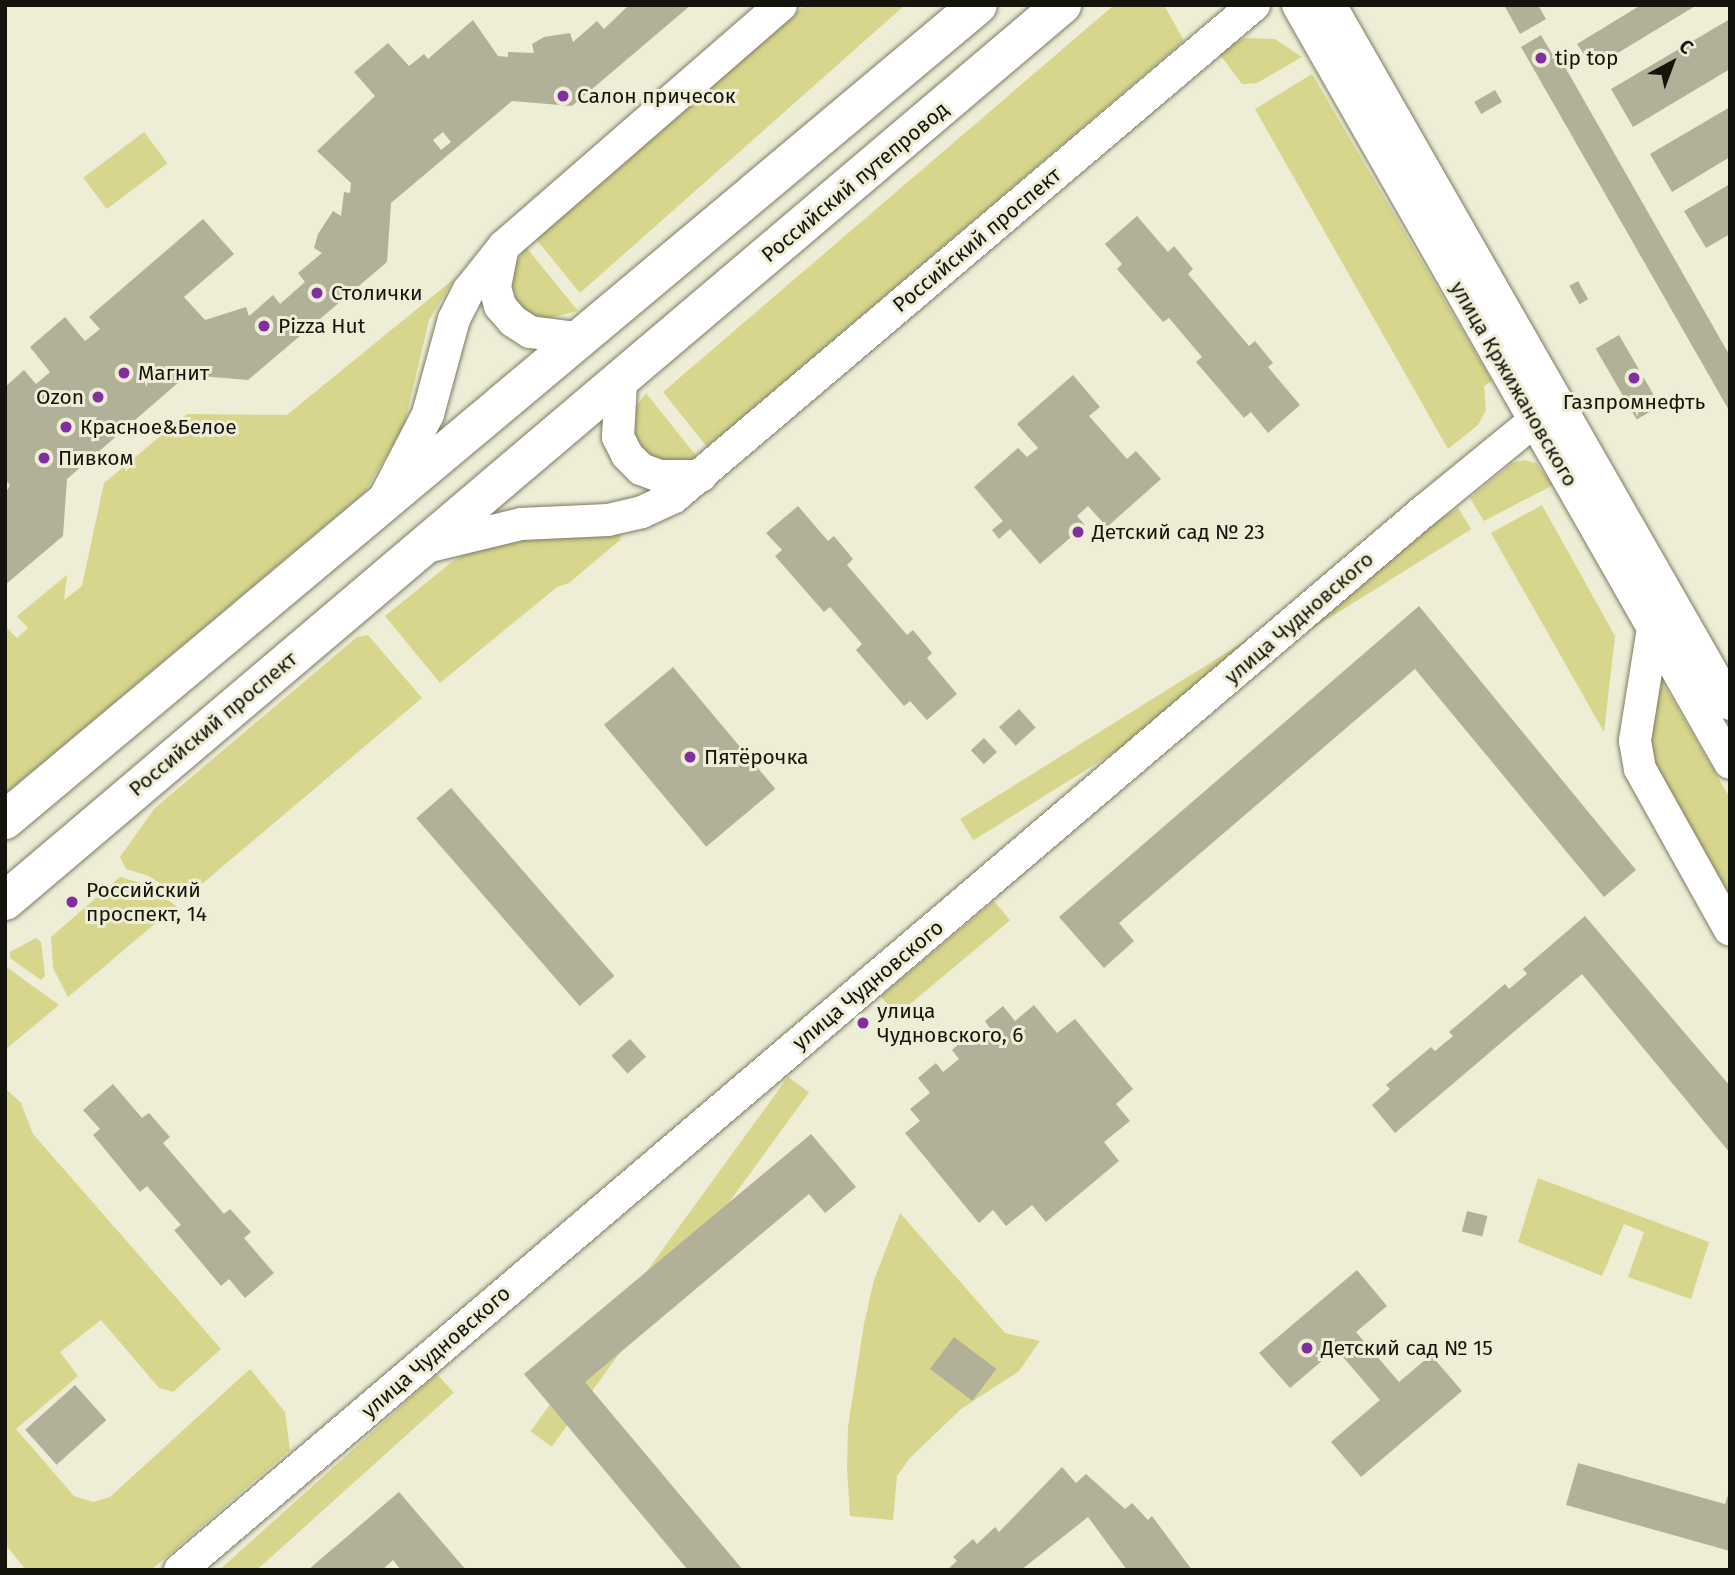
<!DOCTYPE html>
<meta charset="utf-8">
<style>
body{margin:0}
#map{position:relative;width:1735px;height:1575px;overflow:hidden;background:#eeedd5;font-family:"Fira Sans",sans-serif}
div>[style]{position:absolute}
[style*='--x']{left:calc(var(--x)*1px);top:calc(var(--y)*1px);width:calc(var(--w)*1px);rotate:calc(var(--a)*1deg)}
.green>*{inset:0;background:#d8d58c;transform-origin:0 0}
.building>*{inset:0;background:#b1b199;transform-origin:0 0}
.roads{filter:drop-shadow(0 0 2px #7c7b65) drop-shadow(0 0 2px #7c7b65)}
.minor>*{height:32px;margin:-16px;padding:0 16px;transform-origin:16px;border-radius:16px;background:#fff}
.major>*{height:38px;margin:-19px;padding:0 19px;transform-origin:19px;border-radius:19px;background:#fff}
.dots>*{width:19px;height:19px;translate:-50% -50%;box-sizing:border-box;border:4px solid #eeedd5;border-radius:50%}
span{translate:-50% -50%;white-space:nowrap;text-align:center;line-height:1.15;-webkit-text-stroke:6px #eeedd5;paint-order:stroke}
.poi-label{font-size:21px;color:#15140c}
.left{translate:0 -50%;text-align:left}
.right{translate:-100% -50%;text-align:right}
.street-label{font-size:21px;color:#15140c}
.frame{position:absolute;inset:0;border:7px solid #15140c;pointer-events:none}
.north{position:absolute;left:1637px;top:28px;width:70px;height:70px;-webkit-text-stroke:5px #eeedd5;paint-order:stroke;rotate:41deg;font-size:19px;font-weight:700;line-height:28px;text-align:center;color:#15140c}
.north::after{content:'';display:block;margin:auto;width:24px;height:32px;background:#15140c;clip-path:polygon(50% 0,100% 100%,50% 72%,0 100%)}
</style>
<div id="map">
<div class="green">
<div style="clip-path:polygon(805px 5px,905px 5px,580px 293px,536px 239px)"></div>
<div style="clip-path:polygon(1114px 5px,1164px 5px,1184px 41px,707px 447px,663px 392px)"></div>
<div style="clip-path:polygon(1245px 38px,1275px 39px,1302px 57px,1257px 83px,1242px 84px,1218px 52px)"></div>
<div style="clip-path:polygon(1312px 74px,1492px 381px,1484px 386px,1486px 410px,1478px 425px,1448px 449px,1255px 109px)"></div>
<div style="left:144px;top:132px;width:39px;height:76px;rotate:53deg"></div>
<div style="clip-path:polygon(526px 247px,578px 311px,541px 320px,519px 307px,511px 282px,512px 269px)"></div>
<div style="clip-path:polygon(455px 278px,429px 320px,404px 426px,365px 492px,5px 794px,5px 626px,17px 638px,28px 628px,17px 616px,67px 575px,64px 600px,82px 586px,104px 483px,187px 414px,287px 415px)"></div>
<div style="clip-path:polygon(646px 393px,697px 457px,688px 462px,656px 462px,638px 445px,633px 432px,635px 408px)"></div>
<div style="clip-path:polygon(1524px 460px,1536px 463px,1553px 485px,1484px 521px,1470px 498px,1512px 463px)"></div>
<div style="clip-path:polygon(1542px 505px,1615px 636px,1604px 732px,1491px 533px)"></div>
<div style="left:1458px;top:508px;width:25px;height:587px;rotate:58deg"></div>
<div style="clip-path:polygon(623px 529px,620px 540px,569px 583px,557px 587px,440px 683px,385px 616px,453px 561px,476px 548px,507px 538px)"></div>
<div style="clip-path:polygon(368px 635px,422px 698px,184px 899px,149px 876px,126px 869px,120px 857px,155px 808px,357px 637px)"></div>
<div style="clip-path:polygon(1661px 680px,1730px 798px,1730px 897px,1652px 763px,1649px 751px)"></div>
<div style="clip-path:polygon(120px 877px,147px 885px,176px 906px,68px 997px,53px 968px,51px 937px)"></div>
<div style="left:994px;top:901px;width:25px;height:148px;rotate:50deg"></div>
<div style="clip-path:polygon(36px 938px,41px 942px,45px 976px,41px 980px,10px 958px,10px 952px)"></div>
<div style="clip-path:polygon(5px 966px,59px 1005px,5px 1050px)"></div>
<div style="left:788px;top:1077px;width:26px;height:438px;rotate:36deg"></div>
<div style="clip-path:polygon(5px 1088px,21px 1103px,33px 1134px,221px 1349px,173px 1392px,159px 1388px,101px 1320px,60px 1352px,78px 1376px,16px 1429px,74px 1496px,93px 1502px,110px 1497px,250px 1369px,285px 1412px,290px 1450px,151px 1570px,26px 1570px,5px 1544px)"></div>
<div style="clip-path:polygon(1538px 1178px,1709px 1242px,1691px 1299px,1628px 1277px,1644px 1232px,1624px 1224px,1602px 1276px,1518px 1242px)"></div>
<div style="clip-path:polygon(900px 1213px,1005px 1333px,1040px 1341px,1019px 1371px,961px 1409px,910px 1458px,897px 1476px,893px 1520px,850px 1516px,847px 1469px,848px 1427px,864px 1324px,874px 1280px)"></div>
<div style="left:437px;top:1374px;width:25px;height:302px;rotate:48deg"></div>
</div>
<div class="building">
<div style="clip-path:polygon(evenodd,629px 5px,691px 5px,572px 106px,512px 101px,391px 203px,387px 262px,248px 380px,187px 375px,67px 479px,63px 536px,5px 585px,5px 494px,10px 485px,5px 479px,5px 387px,24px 370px,36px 384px,50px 372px,30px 347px,65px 317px,85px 341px,100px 329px,89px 317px,203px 219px,234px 254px,184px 297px,205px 320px,246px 307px,249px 316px,273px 295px,280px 304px,305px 282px,298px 273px,322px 253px,314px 248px,318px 234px,333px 211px,341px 216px,344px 192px,350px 193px,351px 183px,317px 151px,375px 96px,354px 72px,388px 43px,409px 66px,424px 54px,428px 59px,473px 20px,498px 56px,508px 57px,508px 52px,534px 53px,532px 44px,544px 37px,570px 33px,573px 42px,597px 21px,604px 29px,629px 5px,443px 132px,451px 142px,441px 150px,433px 140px,443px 132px)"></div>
<div style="clip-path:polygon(1504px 5px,1538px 5px,1546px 19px,1520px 34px)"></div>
<div style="clip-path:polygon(1641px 5px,1697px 5px,1593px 68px,1577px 44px)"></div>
<div style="clip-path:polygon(1730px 19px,1730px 69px,1633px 127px,1611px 89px)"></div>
<div style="clip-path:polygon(1541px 35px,1561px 69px,1565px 67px,1730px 356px,1730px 412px,1521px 47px)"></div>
<div style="left:1495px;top:90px;width:14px;height:24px;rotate:60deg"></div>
<div style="clip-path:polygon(1730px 107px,1730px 157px,1672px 192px,1650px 154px)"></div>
<div style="clip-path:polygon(1730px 184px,1730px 234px,1706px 248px,1684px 211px)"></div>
<div style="clip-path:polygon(1137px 216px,1168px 252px,1174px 246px,1193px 269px,1188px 274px,1249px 346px,1255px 341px,1273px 363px,1268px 367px,1300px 405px,1268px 433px,1251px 412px,1244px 418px,1196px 362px,1202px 357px,1169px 318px,1163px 322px,1117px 269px,1122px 264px,1105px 244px)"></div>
<div style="left:1578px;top:281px;width:21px;height:10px;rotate:61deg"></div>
<div style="left:1619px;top:335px;width:82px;height:27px;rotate:60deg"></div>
<div style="clip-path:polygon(1073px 375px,1100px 407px,1089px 416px,1127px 459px,1136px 451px,1161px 479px,1107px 527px,1088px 506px,1077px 516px,1085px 525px,1040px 564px,1010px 529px,999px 539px,992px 530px,1003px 521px,974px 487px,1018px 448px,1027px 457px,1038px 448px,1017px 424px)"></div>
<div style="clip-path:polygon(798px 506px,828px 541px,834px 536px,853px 559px,847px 565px,907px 635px,913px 630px,932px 653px,927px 658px,957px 694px,927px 720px,910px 701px,904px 706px,856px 650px,862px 644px,830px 607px,824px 612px,775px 556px,782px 550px,766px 533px)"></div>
<div style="clip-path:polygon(1419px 606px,1636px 870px,1604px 897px,1415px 669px,1119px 923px,1134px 941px,1104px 968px,1059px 917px)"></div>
<div style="left:673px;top:667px;width:159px;height:90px;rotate:50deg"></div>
<div style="left:1019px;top:709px;width:25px;height:27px;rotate:48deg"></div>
<div style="left:984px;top:738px;width:19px;height:18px;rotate:47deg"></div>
<div style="left:451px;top:788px;width:249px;height:46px;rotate:49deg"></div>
<div style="clip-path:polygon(1585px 916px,1730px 1086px,1730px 1153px,1582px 974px,1395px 1133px,1372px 1105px,1390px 1089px,1386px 1085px,1431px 1047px,1435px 1051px,1453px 1036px,1449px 1032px,1505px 984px,1509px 989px,1527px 974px,1523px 969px)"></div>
<div style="clip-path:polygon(1034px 1005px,1057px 1033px,1075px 1019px,1133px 1089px,1116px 1104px,1130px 1121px,1104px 1142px,1119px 1161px,1046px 1222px,1032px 1205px,1006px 1226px,993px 1210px,979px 1223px,905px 1133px,920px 1121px,910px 1109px,930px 1093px,918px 1078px,936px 1063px,943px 1072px,959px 1059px,952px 1050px,968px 1036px,974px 1044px,991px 1030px,985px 1021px,1003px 1006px,1015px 1021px)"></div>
<div style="left:630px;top:1039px;width:24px;height:25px;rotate:48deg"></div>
<div style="clip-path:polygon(113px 1084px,142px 1118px,149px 1113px,170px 1137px,163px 1143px,224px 1214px,230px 1209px,251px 1232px,244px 1238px,274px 1273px,245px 1298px,229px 1279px,221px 1286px,174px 1230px,181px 1225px,147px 1186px,140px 1192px,93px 1135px,100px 1129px,83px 1110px)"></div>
<div style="clip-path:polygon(811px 1134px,856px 1187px,825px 1213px,809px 1194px,585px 1382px,743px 1570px,688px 1570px,524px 1374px)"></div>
<div style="left:1467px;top:1211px;width:21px;height:21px;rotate:14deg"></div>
<div style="clip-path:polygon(1357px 1270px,1387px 1306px,1356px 1332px,1399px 1382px,1431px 1355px,1462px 1391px,1361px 1477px,1331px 1442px,1380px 1400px,1336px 1349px,1290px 1388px,1259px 1353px)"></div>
<div style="left:954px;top:1337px;width:53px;height:40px;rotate:37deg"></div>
<div style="left:75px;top:1385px;width:47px;height:67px;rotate:48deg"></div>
<div style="clip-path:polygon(1578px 1463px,1725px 1504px,1730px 1489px,1730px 1551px,1566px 1505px)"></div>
<div style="clip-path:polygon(1062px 1467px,1076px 1483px,1086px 1474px,1125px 1509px,1132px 1503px,1148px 1520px,1152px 1516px,1192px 1570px,1127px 1570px,1088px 1517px,1021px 1570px,947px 1570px,957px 1561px,953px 1557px,973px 1539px,977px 1544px,995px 1527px,999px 1532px)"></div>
<div style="clip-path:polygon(399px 1492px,466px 1570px,401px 1570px,393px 1560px,382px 1570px,308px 1570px)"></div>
</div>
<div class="roads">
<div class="minor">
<div style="--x:1298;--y:5;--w:872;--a:60.32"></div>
<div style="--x:1330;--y:5;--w:805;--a:60.22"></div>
<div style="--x:502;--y:251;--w:38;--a:101"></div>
<div style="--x:495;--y:288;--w:19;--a:74"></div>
<div style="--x:500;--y:306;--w:20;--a:49"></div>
<div style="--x:513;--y:321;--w:20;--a:33"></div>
<div style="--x:530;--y:332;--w:53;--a:7.5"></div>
<div style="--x:621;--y:382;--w:55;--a:93.1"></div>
<div style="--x:618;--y:437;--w:20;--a:63"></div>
<div style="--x:627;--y:455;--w:20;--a:45"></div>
<div style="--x:641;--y:469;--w:19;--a:21"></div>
<div style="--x:659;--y:476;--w:42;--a:0"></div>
<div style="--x:384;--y:499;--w:96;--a:-62.6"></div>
<div style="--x:428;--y:414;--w:98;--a:-74.7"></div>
<div style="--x:454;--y:319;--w:33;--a:-63"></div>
<div style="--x:469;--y:290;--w:56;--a:-51.5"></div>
<div style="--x:504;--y:246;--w:367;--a:-41"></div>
<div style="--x:422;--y:548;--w:102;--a:-13.6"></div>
<div style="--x:521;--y:524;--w:87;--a:-2.6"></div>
<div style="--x:608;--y:520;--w:35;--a:-13"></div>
<div style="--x:642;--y:512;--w:35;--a:-25"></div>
<div style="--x:674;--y:497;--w:761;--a:-40.31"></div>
<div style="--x:1653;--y:628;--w:114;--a:99.1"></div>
<div style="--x:1635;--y:741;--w:28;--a:80"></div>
<div style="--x:1640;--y:769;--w:184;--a:60.8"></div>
<div style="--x:180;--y:1570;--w:1634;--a:-40.41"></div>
<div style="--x:1424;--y:511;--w:144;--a:-39.3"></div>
<div style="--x:1535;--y:420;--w:28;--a:-30"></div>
</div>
<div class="major">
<div style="--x:5;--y:820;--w:1269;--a:-39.95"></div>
<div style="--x:5;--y:901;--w:1386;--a:-40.29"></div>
</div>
</div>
<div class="dots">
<div style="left:1541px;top:58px;background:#812f9e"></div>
<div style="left:563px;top:96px;background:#812f9e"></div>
<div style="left:317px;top:293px;background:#812f9e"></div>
<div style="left:264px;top:326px;background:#812f9e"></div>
<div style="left:124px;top:373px;background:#812f9e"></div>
<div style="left:1634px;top:378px;background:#812f9e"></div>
<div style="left:98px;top:397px;background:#812f9e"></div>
<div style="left:66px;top:427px;background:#812f9e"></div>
<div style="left:44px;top:458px;background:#812f9e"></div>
<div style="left:1078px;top:532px;background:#812f9e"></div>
<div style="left:690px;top:757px;background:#812f9e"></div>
<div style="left:72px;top:902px;background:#812f9e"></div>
<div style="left:863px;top:1023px;background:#812f9e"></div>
<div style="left:1307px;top:1348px;background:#812f9e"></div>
</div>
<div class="poi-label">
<span class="left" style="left:1555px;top:58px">tip top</span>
<span class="left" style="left:577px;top:96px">Салон причесок</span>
<span class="left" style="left:331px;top:293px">Столички</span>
<span class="left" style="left:278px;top:326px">Pizza Hut</span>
<span class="left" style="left:138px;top:373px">Магнит</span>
<span class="right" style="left:84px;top:397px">Ozon</span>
<span style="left:1634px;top:402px">Газпромнефть</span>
<span class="left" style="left:80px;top:427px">Красное&amp;Белое</span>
<span class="left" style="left:58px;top:458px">Пивком</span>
<span class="left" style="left:1092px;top:532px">Детский сад № 23</span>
<span class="left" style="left:704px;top:757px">Пятёрочка</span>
<span class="left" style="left:86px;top:902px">Российский<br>проспект, 14</span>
<span class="left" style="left:877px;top:1023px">улица<br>Чудновского, 6</span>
<span class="left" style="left:1321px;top:1348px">Детский сад № 15</span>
</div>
<div class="street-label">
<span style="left:855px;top:182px;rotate:-40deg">Российский путепровод</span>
<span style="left:977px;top:240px;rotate:-40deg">Российский проспект</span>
<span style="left:1514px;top:384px;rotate:60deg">улица Кржижановского</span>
<span style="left:1299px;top:618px;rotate:-41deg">улица Чудновского</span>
<span style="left:213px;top:724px;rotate:-40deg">Российский проспект</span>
<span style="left:868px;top:985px;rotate:-40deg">улица Чудновского</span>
<span style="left:436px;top:1352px;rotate:-41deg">улица Чудновского</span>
</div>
<div class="frame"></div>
<div class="north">С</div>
</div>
